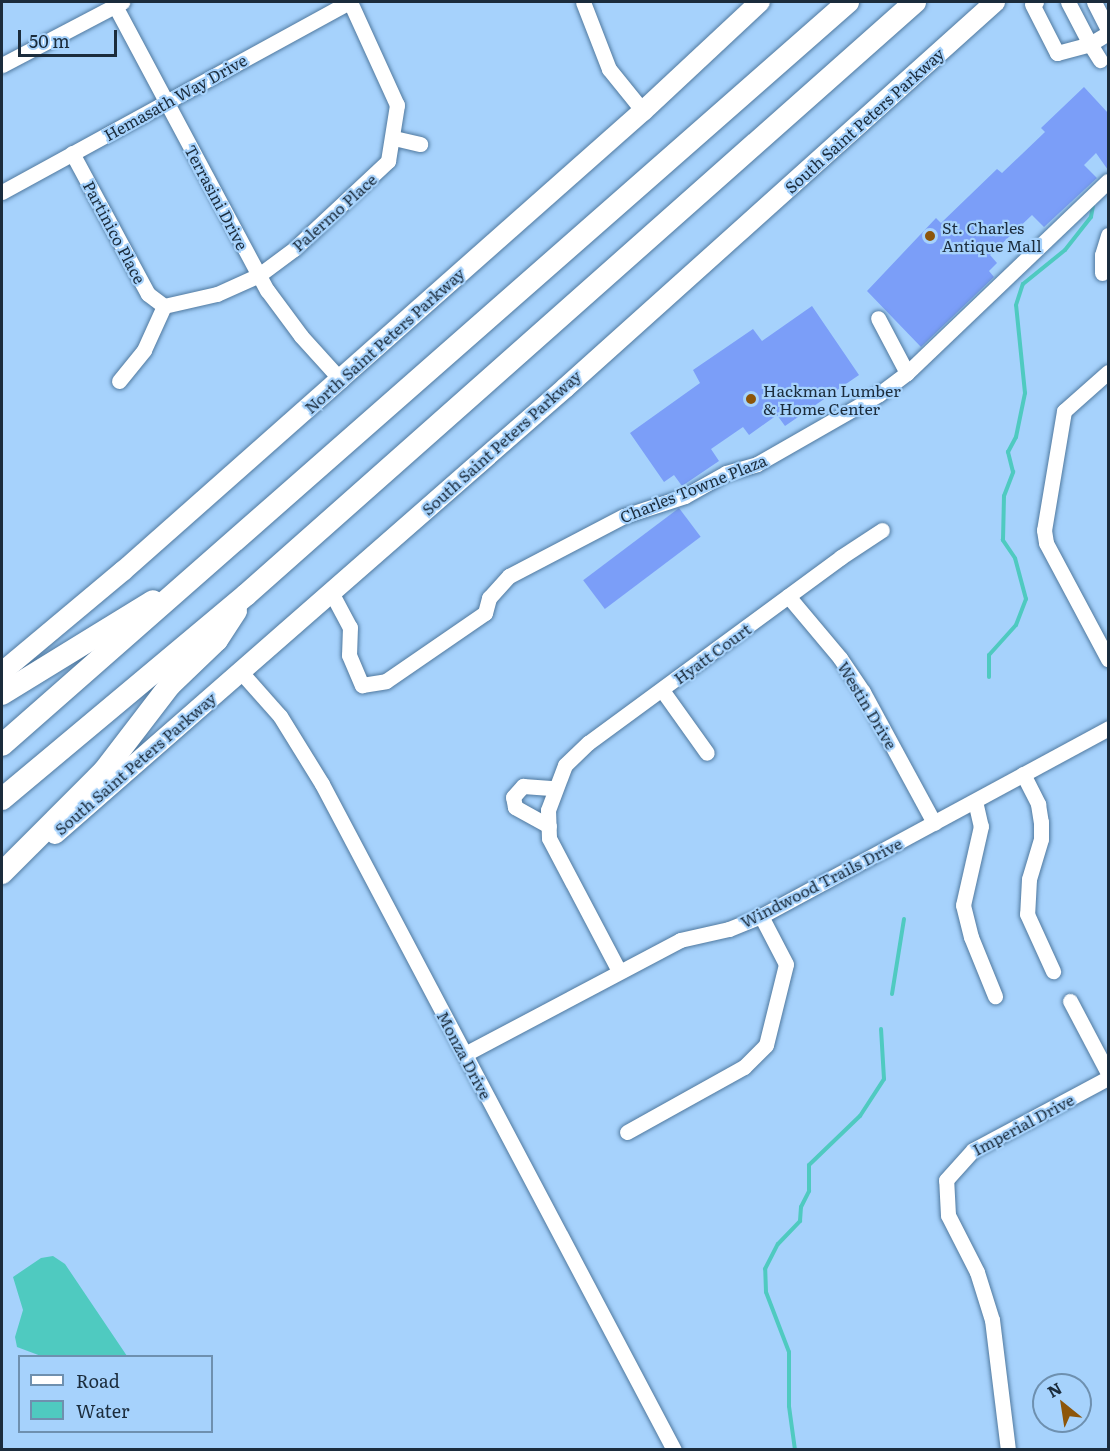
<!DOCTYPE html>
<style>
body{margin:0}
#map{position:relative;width:1110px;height:1451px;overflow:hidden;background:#a6d2fc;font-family:Literata,serif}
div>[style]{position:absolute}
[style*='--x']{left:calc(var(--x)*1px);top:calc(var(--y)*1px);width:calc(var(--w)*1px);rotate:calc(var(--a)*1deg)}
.water>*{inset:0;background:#4fcac0}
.stream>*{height:4px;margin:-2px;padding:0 2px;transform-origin:2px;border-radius:2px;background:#4fcac0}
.building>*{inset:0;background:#7b9ef8;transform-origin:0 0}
.roads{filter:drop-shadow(0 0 2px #50799f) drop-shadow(0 0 2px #50799f)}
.minor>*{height:15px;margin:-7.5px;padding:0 7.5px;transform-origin:7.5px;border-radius:7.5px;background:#fff}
.major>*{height:20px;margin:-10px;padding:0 10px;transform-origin:10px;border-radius:10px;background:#fff}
.highway>*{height:22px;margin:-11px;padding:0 11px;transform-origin:11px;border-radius:11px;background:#fff}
.dots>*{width:16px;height:16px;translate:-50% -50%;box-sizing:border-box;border:3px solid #a6d2fc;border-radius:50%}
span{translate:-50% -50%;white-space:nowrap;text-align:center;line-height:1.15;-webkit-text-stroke:4.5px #a6d2fc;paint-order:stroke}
.street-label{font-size:16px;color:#1b2c3c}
.poi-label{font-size:16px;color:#1b2c3c}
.left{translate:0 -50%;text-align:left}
.frame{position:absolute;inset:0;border:3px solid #1b2c3c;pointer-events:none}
.legend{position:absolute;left:18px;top:1355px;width:195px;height:78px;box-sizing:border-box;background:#a6d2fc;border:2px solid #6e90af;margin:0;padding:8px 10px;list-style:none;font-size:18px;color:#1b2c3c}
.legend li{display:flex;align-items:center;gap:12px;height:30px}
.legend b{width:30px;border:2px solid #6e90af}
.north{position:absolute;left:1032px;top:1373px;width:60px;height:60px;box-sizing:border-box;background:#a6d2fc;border:2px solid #6e90af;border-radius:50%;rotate:330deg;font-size:16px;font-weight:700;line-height:24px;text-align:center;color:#1b2c3c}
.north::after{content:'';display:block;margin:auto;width:21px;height:27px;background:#8d560a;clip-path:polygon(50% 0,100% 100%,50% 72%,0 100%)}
.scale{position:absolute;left:18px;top:30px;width:99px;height:27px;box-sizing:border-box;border:3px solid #1b2c3c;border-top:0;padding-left:8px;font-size:18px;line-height:21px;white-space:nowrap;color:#1b2c3c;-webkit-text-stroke:4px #a6d2fc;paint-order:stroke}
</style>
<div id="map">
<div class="water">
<div style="clip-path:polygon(53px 1256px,65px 1264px,127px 1356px,41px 1356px,17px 1347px,15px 1337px,23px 1310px,13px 1277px,41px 1258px)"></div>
</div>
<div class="stream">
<div style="--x:989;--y:677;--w:22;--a:-90"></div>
<div style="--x:989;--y:655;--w:40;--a:-48"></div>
<div style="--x:1016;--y:625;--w:28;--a:-69"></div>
<div style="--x:1026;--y:599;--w:42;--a:-105"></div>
<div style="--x:1015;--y:558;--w:22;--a:-124"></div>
<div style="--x:1003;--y:540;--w:44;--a:-88.7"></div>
<div style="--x:1004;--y:496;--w:26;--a:-69"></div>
<div style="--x:1013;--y:472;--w:21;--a:-104"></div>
<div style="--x:1008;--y:452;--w:17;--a:-62"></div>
<div style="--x:1016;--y:437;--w:45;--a:-78.4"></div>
<div style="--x:1025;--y:393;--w:88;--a:-95.8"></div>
<div style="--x:1016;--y:305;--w:22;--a:-72"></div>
<div style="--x:1023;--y:284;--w:54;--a:-39"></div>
<div style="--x:1065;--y:250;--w:42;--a:-51.8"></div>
<div style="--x:1091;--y:217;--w:11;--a:-80"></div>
<div style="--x:892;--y:994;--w:76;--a:-80.9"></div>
<div style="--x:795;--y:1450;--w:44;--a:-97.8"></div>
<div style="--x:789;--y:1406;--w:54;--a:-90"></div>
<div style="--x:789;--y:1352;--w:64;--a:-111"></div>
<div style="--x:766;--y:1292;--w:23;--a:-92"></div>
<div style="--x:765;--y:1269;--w:28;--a:-63"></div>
<div style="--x:778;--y:1244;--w:32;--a:-46"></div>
<div style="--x:800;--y:1221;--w:14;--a:-86"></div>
<div style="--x:801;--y:1207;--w:18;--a:-63"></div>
<div style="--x:809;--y:1191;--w:26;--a:-90"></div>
<div style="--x:809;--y:1165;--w:71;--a:-43.9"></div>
<div style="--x:860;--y:1116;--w:44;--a:-57"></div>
<div style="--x:884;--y:1079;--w:50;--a:-93.4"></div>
</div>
<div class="building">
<div style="clip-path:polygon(1084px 87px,1108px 113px,1108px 170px,1096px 153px,1084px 165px,1097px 178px,1044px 227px,1032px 215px,990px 255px,997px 263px,989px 271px,994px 277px,921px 347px,867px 291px,936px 218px,941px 223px,997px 169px,1002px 173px,1045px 132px,1041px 128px)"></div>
<div style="clip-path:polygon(812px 306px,859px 375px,785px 426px,777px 415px,749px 435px,743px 427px,711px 449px,719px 461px,682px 486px,674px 475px,664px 482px,630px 433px,700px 383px,693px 370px,753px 329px,762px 341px)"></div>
<div style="left:679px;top:508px;width:36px;height:120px;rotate:53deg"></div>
</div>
<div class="roads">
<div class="minor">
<div style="--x:113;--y:2;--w:327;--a:61.9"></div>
<div style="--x:267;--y:290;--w:57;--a:53.5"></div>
<div style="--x:301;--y:336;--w:58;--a:47.8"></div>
<div style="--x:583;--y:2;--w:72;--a:68.8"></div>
<div style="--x:609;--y:69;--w:54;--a:51"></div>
<div style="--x:1036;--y:2;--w:4;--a:153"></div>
<div style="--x:1032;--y:4;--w:55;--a:63"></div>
<div style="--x:1057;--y:53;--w:34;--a:-15"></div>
<div style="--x:1090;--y:44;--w:19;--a:58"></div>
<div style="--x:1068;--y:2;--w:47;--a:62.4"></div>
<div style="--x:1090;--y:44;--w:21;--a:-31"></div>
<div style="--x:1094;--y:2;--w:30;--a:63"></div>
<div style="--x:2;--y:65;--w:136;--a:-27.7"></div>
<div style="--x:394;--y:138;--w:27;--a:13"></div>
<div style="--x:72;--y:153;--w:160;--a:61.7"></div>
<div style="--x:148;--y:294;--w:20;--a:37"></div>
<div style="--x:164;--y:306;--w:54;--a:-12.8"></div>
<div style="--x:217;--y:294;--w:46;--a:-24.3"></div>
<div style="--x:259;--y:275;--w:44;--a:-36.6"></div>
<div style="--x:294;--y:249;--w:129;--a:-43.1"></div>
<div style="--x:388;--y:161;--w:57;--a:-80.9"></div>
<div style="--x:397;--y:105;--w:113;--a:-114.5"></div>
<div style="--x:2;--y:192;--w:396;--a:-28.7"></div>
<div style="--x:1102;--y:273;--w:18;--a:-90"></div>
<div style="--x:1102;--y:255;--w:21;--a:-73"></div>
<div style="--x:1108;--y:372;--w:59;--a:138.4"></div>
<div style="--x:1064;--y:411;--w:121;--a:99.5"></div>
<div style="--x:1044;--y:530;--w:13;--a:81"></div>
<div style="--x:1046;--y:543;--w:132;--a:61.9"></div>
<div style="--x:907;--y:373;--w:278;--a:-43.7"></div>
<div style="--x:119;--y:381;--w:40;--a:-51"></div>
<div style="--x:144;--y:350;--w:48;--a:-65.6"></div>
<div style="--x:331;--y:592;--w:40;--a:62"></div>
<div style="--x:350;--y:627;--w:28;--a:92"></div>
<div style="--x:349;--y:655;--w:33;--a:67"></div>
<div style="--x:362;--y:685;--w:24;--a:-9"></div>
<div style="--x:386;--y:681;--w:120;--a:-34.5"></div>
<div style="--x:485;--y:613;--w:16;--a:-75"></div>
<div style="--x:489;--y:598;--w:30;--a:-48"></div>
<div style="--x:509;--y:576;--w:130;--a:-27.6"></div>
<div style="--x:624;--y:516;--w:64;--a:-18.2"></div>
<div style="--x:685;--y:496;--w:47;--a:-29.3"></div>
<div style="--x:726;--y:473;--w:32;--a:-16"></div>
<div style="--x:757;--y:464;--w:141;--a:-29.8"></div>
<div style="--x:879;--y:394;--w:35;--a:-37"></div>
<div style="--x:907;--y:373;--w:62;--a:-117.8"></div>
<div style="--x:788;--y:596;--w:81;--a:50"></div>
<div style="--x:840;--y:658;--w:41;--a:55.9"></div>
<div style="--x:863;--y:692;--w:149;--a:61.5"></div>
<div style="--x:240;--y:671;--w:60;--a:48.4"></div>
<div style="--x:280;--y:716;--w:80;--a:58.3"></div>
<div style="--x:322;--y:784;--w:753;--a:62.14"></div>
<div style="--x:662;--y:690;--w:77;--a:54.5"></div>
<div style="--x:1023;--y:774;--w:34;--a:63"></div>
<div style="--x:1038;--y:804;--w:18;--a:81"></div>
<div style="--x:1041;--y:822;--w:17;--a:90"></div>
<div style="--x:1041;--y:839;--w:42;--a:106.7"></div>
<div style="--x:1029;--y:879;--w:35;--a:93"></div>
<div style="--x:1027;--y:914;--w:63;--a:65.5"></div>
<div style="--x:975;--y:801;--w:26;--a:77"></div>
<div style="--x:981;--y:826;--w:81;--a:102.8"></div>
<div style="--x:963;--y:905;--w:33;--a:76"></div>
<div style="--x:971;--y:937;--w:64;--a:67.9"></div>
<div style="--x:549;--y:826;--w:39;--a:-151"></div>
<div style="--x:515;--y:807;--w:10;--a:-101"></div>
<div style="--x:513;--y:797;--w:15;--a:-48"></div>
<div style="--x:523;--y:786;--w:31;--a:4"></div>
<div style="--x:619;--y:971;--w:150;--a:-117.8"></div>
<div style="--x:549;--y:838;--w:28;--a:-92"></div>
<div style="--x:548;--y:810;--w:48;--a:-69.3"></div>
<div style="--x:565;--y:765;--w:32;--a:-44"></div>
<div style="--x:588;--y:743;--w:314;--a:-36.3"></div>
<div style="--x:841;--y:557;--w:49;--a:-33.4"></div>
<div style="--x:1070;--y:1001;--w:81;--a:62.2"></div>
<div style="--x:465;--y:1054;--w:243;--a:-27.9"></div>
<div style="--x:680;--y:940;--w:50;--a:-12.7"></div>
<div style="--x:729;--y:929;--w:35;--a:-22"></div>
<div style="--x:761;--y:916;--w:395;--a:-28.4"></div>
<div style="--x:627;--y:1132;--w:134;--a:-29.1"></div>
<div style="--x:744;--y:1067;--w:31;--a:-45"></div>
<div style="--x:766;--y:1045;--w:83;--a:-76.1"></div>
<div style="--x:786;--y:964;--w:54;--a:-117.5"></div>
<div style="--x:1008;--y:1450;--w:131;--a:-97"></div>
<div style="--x:992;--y:1320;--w:50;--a:-107.4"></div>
<div style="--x:977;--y:1272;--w:64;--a:-117"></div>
<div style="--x:948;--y:1215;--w:35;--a:-93"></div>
<div style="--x:946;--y:1180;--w:40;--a:-48"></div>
<div style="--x:973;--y:1150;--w:153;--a:-28.1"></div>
</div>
<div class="major">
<div style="--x:2;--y:672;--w:158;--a:-39.9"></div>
<div style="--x:123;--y:571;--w:290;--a:-41.5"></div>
<div style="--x:340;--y:379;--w:405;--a:-41.5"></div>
<div style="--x:643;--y:111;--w:160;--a:-43"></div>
<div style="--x:55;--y:834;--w:678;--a:-41.17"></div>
<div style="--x:565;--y:388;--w:578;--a:-41.91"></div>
</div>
<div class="highway">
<div style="--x:2;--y:694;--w:177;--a:-31.6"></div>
<div style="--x:2;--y:745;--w:1126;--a:-41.29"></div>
<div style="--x:2;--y:799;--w:318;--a:-39.9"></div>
<div style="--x:246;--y:595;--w:894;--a:-41.55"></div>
<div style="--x:2;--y:873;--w:144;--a:-45"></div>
<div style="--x:104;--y:771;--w:108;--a:-52.5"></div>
<div style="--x:170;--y:685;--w:65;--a:-43.8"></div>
<div style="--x:217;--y:640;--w:35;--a:-57"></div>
</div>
</div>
<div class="dots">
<div style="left:930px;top:236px;background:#8d560a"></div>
<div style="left:751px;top:399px;background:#8d560a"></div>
</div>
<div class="street-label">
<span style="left:175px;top:97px;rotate:-29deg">Hemasath Way Drive</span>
<span style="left:864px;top:120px;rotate:-42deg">South Saint Peters Parkway</span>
<span style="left:217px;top:197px;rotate:62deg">Terrasini Drive</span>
<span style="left:334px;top:212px;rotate:-42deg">Palermo Place</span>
<span style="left:115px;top:232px;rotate:62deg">Partinico Place</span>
<span style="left:384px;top:340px;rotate:-42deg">North Saint Peters Parkway</span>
<span style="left:501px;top:442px;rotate:-42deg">South Saint Peters Parkway</span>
<span style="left:693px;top:488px;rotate:-22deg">Charles Towne Plaza</span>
<span style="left:712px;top:653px;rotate:-36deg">Hyatt Court</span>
<span style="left:868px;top:705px;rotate:59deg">Westin Drive</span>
<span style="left:135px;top:763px;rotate:-41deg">South Saint Peters Parkway</span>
<span style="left:821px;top:882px;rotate:-27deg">Windwood Trails Drive</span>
<span style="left:465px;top:1055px;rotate:62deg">Monza Drive</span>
<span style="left:1023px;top:1124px;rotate:-28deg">Imperial Drive</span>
</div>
<div class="poi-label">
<span class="left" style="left:942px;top:236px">St. Charles<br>Antique Mall</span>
<span class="left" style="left:763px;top:399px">Hackman Lumber<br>&amp; Home Center</span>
</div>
<div class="frame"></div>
<ul class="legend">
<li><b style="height:8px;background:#fff"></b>Road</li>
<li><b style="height:16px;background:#4fcac0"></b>Water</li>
</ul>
<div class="north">N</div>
<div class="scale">50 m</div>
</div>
